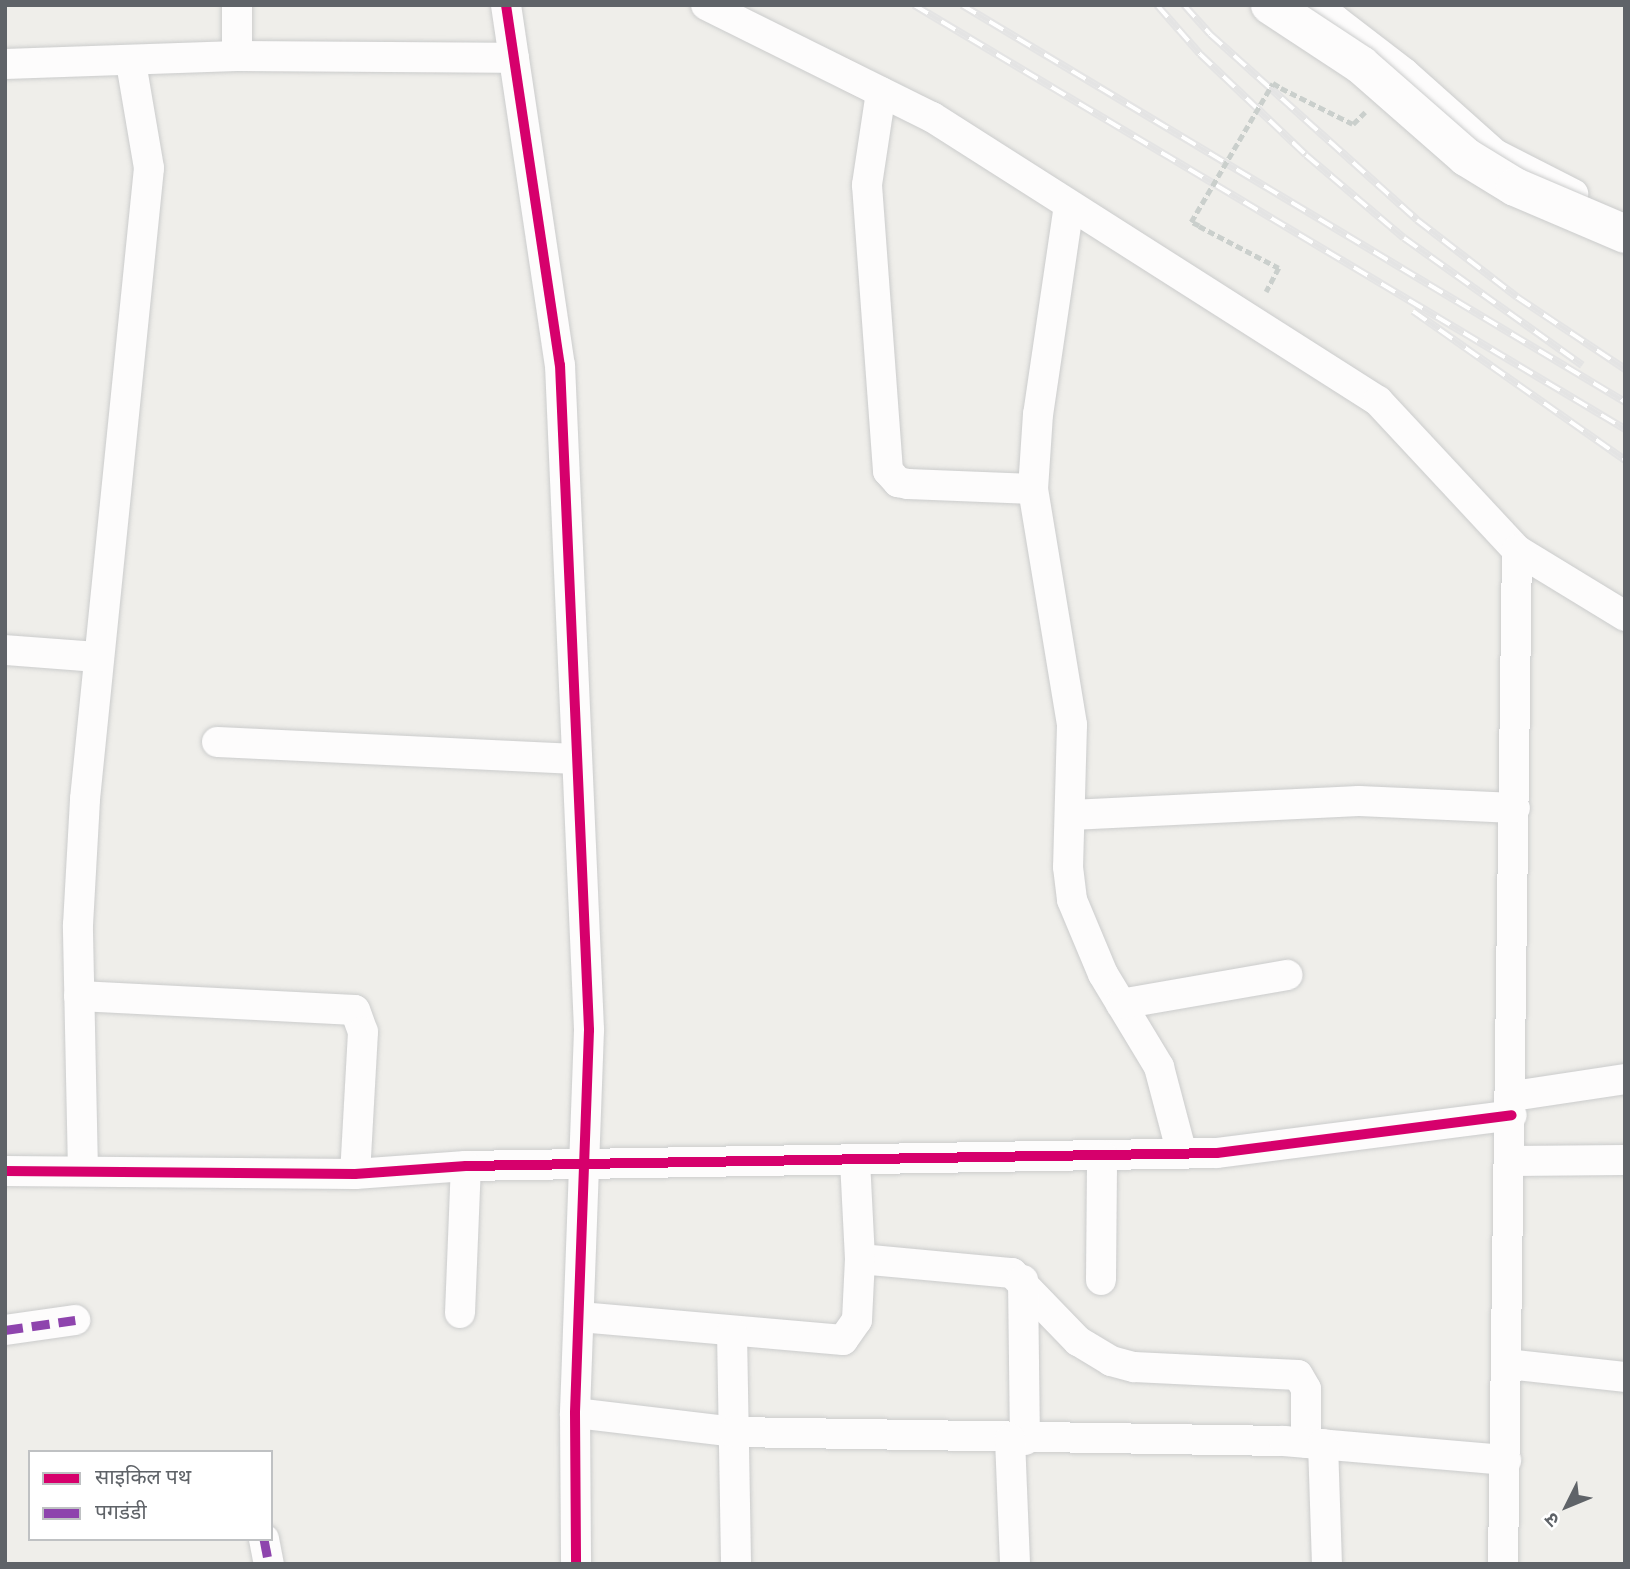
<!DOCTYPE html>
<meta charset="utf-8">
<style>
body{margin:0}
#map{position:relative;width:1630px;height:1569px;overflow:hidden;background:#efeeea;font-family:"Public Sans","Noto Sans Devanagari",sans-serif}
div>[style]{position:absolute}
[style*='--x']{left:calc(var(--x)*1px);top:calc(var(--y)*1px);width:calc(var(--w)*1px);rotate:calc(var(--a)*1deg)}
.path>*{height:4.5px;margin-top:-2.25px;transform-origin:0;background:repeating-linear-gradient(90deg,#cacfcc 0 7px,transparent 0 10.5px)}
.roads{filter:drop-shadow(0 0 2px #cbcccc) drop-shadow(0 0 2px #cbcccc)}
.minor>*{height:30px;margin:-15px;padding:0 15px;transform-origin:15px;border-radius:15px;background:#fdfcfc}
.rail>*{height:8px;margin-top:-4px;transform-origin:0;background:repeating-linear-gradient(90deg,#fff 0 16px,#e4e4e4 0 32px);box-sizing:border-box;border-block:2px solid #e4e4e4}
.path-bridge>*{height:4.5px;margin-top:-2.25px;transform-origin:0;background:repeating-linear-gradient(90deg,#cacfcc 0 7px,transparent 0 10.5px)}
.bridges{filter:drop-shadow(0 0 2px #cbcccc) drop-shadow(0 0 2px #cbcccc)}
.tertiary-bridge>*{height:38px;margin:-19px;padding:0 19px;transform-origin:19px;border-radius:19px;background:#fdfcfc}
.quiet>*{height:9px;margin-top:-4.5px;transform-origin:0;background:repeating-linear-gradient(90deg,#8e44ad 0 18px,transparent 0 27px)}
.cycleway>*{height:10px;margin:-5px;padding:0 5px;transform-origin:5px;border-radius:5px;background:#d6006c}
span{translate:-50% -50%;white-space:nowrap;text-align:center;line-height:1.15;-webkit-text-stroke:7px #fff;paint-order:stroke}
.frame{position:absolute;inset:0;border:7px solid #5f6368;pointer-events:none}
.legend{position:absolute;left:28px;top:1450px;width:245px;height:91px;box-sizing:border-box;background:#fff;border:2px solid #bfc1c3;margin:0;padding:9px 12px;list-style:none;font-size:21px;color:#5f6368}
.legend li{display:flex;align-items:center;gap:14px;height:35px}
.legend b{width:35px;border:2px solid #bfc1c3}
.north{position:absolute;left:1532px;top:1471px;width:70px;height:70px;-webkit-text-stroke:5px #fff;paint-order:stroke;rotate:227deg;font-size:19px;font-weight:700;line-height:28px;text-align:center;color:#5f6368}
.north::after{content:'';display:block;margin:auto;width:24px;height:32px;background:#5f6368;clip-path:polygon(50% 0,100% 100%,50% 72%,0 100%)}
</style>
<div id="map">
<div class="path">
<div style="--x:1281;--y:88;--w:80;--a:26.6"></div>
<div style="--x:1353;--y:124;--w:17;--a:-45"></div>
<div style="--x:1199;--y:226;--w:90;--a:27.7"></div>
<div style="--x:1279;--y:268;--w:27;--a:118"></div>
</div>
<div class="roads">
<div class="minor">
<div style="--x:237;--y:5;--w:51;--a:90"></div>
<div style="--x:506;--y:5;--w:364;--a:81.5"></div>
<div style="--x:560;--y:365;--w:666;--a:87.5"></div>
<div style="--x:589;--y:1030;--w:383;--a:92.1"></div>
<div style="--x:575;--y:1413;--w:151;--a:89.6"></div>
<div style="--x:706;--y:5;--w:252;--a:26.4"></div>
<div style="--x:932;--y:117;--w:529;--a:32.49"></div>
<div style="--x:1378;--y:401;--w:204;--a:47"></div>
<div style="--x:1517;--y:550;--w:127;--a:31.4"></div>
<div style="--x:1307;--y:5;--w:32;--a:28"></div>
<div style="--x:1335;--y:20;--w:87;--a:37.5"></div>
<div style="--x:1404;--y:73;--w:122;--a:41.7"></div>
<div style="--x:1495;--y:154;--w:88;--a:27.1"></div>
<div style="--x:5;--y:64;--w:232;--a:-2"></div>
<div style="--x:237;--y:56;--w:277;--a:0.4"></div>
<div style="--x:881;--y:92;--w:94;--a:98.6"></div>
<div style="--x:867;--y:185;--w:287;--a:85.8"></div>
<div style="--x:888;--y:471;--w:15;--a:48"></div>
<div style="--x:898;--y:482;--w:10;--a:11"></div>
<div style="--x:908;--y:484;--w:125;--a:2.3"></div>
<div style="--x:1069;--y:205;--w:211;--a:98.4"></div>
<div style="--x:1038;--y:414;--w:75;--a:93.8"></div>
<div style="--x:1033;--y:489;--w:239;--a:80.6"></div>
<div style="--x:1072;--y:725;--w:142;--a:91.6"></div>
<div style="--x:1068;--y:867;--w:33;--a:83"></div>
<div style="--x:1072;--y:900;--w:80;--a:67.3"></div>
<div style="--x:1103;--y:974;--w:109;--a:58.9"></div>
<div style="--x:1159;--y:1067;--w:90;--a:75.2"></div>
<div style="--x:5;--y:650;--w:94;--a:4.3"></div>
<div style="--x:217;--y:742;--w:360;--a:2.7"></div>
<div style="--x:1071;--y:815;--w:288;--a:-2.8"></div>
<div style="--x:1359;--y:801;--w:156;--a:2.6"></div>
<div style="--x:79;--y:996;--w:276;--a:2.9"></div>
<div style="--x:355;--y:1010;--w:23;--a:70"></div>
<div style="--x:363;--y:1032;--w:142;--a:93.2"></div>
<div style="--x:1121;--y:1004;--w:169;--a:-9.9"></div>
<div style="--x:1513;--y:1096;--w:113;--a:-8.6"></div>
<div style="--x:1512;--y:1161;--w:113;--a:-0.5"></div>
<div style="--x:5;--y:1171;--w:350;--a:0.5"></div>
<div style="--x:355;--y:1174;--w:111;--a:-4.1"></div>
<div style="--x:466;--y:1166;--w:751;--a:-0.99"></div>
<div style="--x:1217;--y:1153;--w:297;--a:-7.3"></div>
<div style="--x:83;--y:1171;--w:246;--a:-91.2"></div>
<div style="--x:78;--y:925;--w:126;--a:-86.8"></div>
<div style="--x:85;--y:799;--w:634;--a:-84.21"></div>
<div style="--x:149;--y:168;--w:107;--a:-99.7"></div>
<div style="--x:860;--y:1259;--w:153;--a:5.3"></div>
<div style="--x:1012;--y:1273;--w:95;--a:45.9"></div>
<div style="--x:1078;--y:1341;--w:39;--a:31"></div>
<div style="--x:1111;--y:1361;--w:24;--a:15"></div>
<div style="--x:1134;--y:1367;--w:164;--a:2.8"></div>
<div style="--x:1298;--y:1375;--w:16;--a:60"></div>
<div style="--x:1306;--y:1389;--w:54;--a:90"></div>
<div style="--x:1023;--y:1280;--w:160;--a:89.3"></div>
<div style="--x:1101;--y:1280;--w:125;--a:-89.5"></div>
<div style="--x:460;--y:1313;--w:147;--a:-87.7"></div>
<div style="--x:580;--y:1317;--w:264;--a:5"></div>
<div style="--x:843;--y:1340;--w:24;--a:-55"></div>
<div style="--x:857;--y:1320;--w:61;--a:-87.2"></div>
<div style="--x:860;--y:1259;--w:100;--a:-92.9"></div>
<div style="--x:5;--y:1330;--w:71;--a:-8.1"></div>
<div style="--x:732;--y:1332;--w:232;--a:89"></div>
<div style="--x:1507;--y:1364;--w:119;--a:6.3"></div>
<div style="--x:575;--y:1413;--w:160;--a:6.8"></div>
<div style="--x:734;--y:1432;--w:550;--a:0.94"></div>
<div style="--x:1284;--y:1441;--w:223;--a:4.9"></div>
<div style="--x:1010;--y:1439;--w:125;--a:87.7"></div>
<div style="--x:1323;--y:1444;--w:120;--a:88.1"></div>
<div style="--x:264;--y:1539;--w:25;--a:79"></div>
<div style="--x:1503;--y:1564;--w:1014;--a:-89.21"></div>
</div>
</div>
<div class="rail">
<div style="--x:914;--y:5;--w:828;--a:30.81"></div>
<div style="--x:962;--y:5;--w:773;--a:30.91"></div>
<div style="--x:1157;--y:5;--w:65;--a:48.7"></div>
<div style="--x:1200;--y:54;--w:146;--a:43.6"></div>
<div style="--x:1306;--y:155;--w:128;--a:40.3"></div>
<div style="--x:1404;--y:238;--w:219;--a:35.5"></div>
<div style="--x:1184;--y:5;--w:39;--a:48"></div>
<div style="--x:1210;--y:34;--w:278;--a:41.9"></div>
<div style="--x:1417;--y:220;--w:126;--a:37.6"></div>
<div style="--x:1517;--y:297;--w:130;--a:33.7"></div>
<div style="--x:1413;--y:311;--w:259;--a:35.1"></div>
</div>
<div class="path-bridge">
<div style="--x:1199;--y:226;--w:9;--a:-153"></div>
<div style="--x:1191;--y:222;--w:161;--a:-59.5"></div>
<div style="--x:1273;--y:83;--w:9;--a:32"></div>
</div>
<div class="bridges">
<div class="tertiary-bridge">
<div style="--x:1270;--y:5;--w:109;--a:33.4"></div>
<div style="--x:1361;--y:65;--w:140;--a:41.2"></div>
<div style="--x:1466;--y:157;--w:57;--a:31.5"></div>
<div style="--x:1515;--y:187;--w:120;--a:23.1"></div>
</div>
</div>
<div class="quiet">
<div style="--x:5;--y:1330;--w:71;--a:-8.1"></div>
<div style="--x:264;--y:1539;--w:25;--a:79"></div>
</div>
<div class="cycleway">
<div style="--x:506;--y:5;--w:364;--a:81.5"></div>
<div style="--x:560;--y:365;--w:666;--a:87.5"></div>
<div style="--x:589;--y:1030;--w:383;--a:92.1"></div>
<div style="--x:575;--y:1413;--w:151;--a:89.6"></div>
<div style="--x:5;--y:1171;--w:350;--a:0.5"></div>
<div style="--x:355;--y:1174;--w:111;--a:-4.1"></div>
<div style="--x:466;--y:1166;--w:751;--a:-0.99"></div>
<div style="--x:1217;--y:1153;--w:297;--a:-7.3"></div>
</div>
<div class="frame"></div>
<ul class="legend">
<li><b style="height:9px;background:#d6006c"></b>साइकिल पथ</li>
<li><b style="height:9px;background:#8e44ad"></b>पगडंडी</li>
</ul>
<div class="north">उ</div>
</div>
